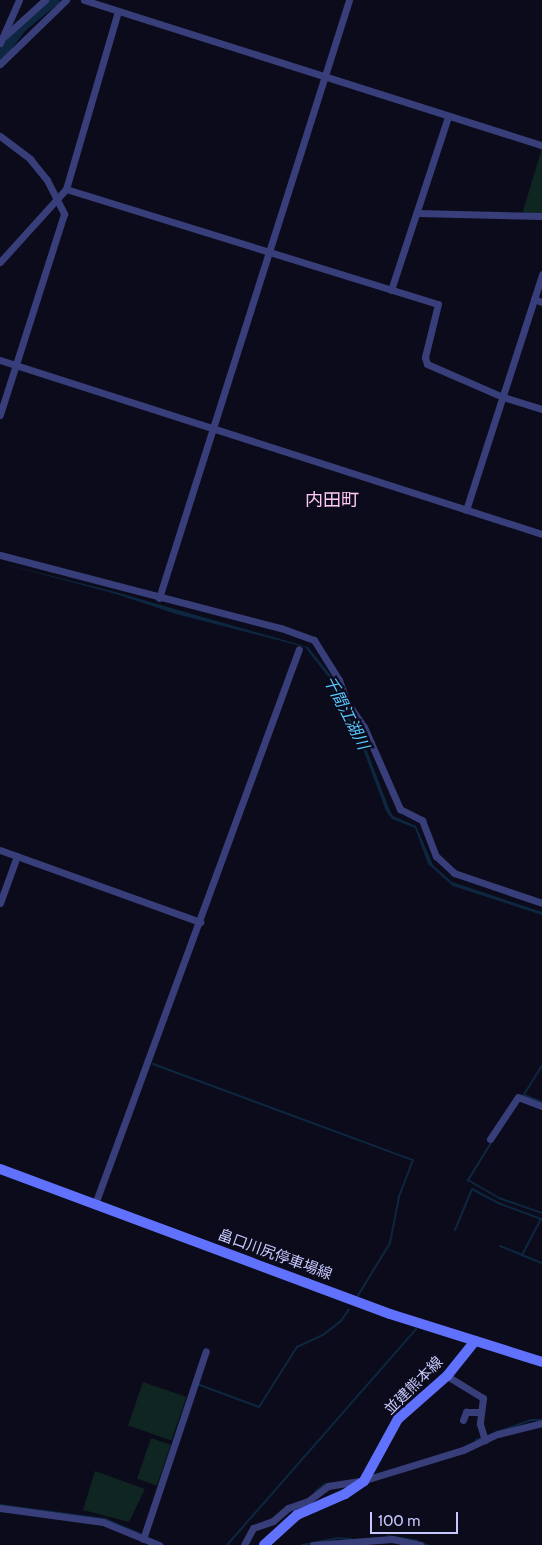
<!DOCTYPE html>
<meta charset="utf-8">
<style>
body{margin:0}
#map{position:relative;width:542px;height:1545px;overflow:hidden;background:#0c0b1b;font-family:Cabin,"Noto Sans JP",sans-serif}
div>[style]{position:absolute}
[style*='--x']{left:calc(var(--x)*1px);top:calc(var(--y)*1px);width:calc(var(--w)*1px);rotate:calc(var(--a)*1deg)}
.green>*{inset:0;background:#0e2521;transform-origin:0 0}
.water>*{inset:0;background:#0c273f}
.stream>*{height:2px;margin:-1px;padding:0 1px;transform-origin:1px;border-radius:1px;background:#0c273f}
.river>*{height:10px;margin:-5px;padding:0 5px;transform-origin:5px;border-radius:5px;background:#0c273f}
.street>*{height:7px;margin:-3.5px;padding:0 3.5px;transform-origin:3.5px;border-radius:3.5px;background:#373e7a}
.secondary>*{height:10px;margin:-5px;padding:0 5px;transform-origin:5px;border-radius:5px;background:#5f71fd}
span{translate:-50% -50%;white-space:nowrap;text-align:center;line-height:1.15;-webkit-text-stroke:4.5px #0c0b1b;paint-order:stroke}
.street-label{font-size:15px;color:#c6c8fe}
.water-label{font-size:16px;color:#56c7fc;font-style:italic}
.quarter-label{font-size:18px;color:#fec8f2}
.scale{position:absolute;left:370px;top:1512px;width:88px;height:22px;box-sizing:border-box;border:2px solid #c6c8fe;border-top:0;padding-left:6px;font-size:15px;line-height:18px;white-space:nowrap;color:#c6c8fe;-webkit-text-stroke:4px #0c0b1b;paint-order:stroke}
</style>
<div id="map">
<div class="green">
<div style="clip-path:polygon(542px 148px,542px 214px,525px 214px,523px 211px)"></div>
<div style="left:143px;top:1382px;width:46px;height:46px;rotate:19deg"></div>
<div style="left:151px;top:1438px;width:21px;height:43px;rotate:19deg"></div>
<div style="clip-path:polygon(95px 1471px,145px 1489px,129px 1522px,83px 1510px)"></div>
</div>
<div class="water">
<div style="clip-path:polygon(0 563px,112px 591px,308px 647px,332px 677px,341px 706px,361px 735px,390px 811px,393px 816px,416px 826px,433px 865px,452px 882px,542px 912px,542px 915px,453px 886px,428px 864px,415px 828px,392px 819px,386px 811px,357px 733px,337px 705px,329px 678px,305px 647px,176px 614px,116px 594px)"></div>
</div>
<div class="stream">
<div style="--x:153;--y:1064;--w:277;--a:20.3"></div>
<div style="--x:413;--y:1160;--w:40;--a:111"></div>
<div style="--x:399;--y:1197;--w:47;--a:101.1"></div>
<div style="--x:390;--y:1243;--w:63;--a:121.4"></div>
<div style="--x:524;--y:1095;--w:19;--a:21"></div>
<div style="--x:523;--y:1096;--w:36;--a:-58"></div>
<div style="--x:491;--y:1143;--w:44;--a:121.9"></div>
<div style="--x:468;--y:1180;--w:36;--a:30"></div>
<div style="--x:499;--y:1198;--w:46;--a:19.2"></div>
<div style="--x:455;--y:1230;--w:44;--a:-67.5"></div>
<div style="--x:472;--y:1189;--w:30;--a:28"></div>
<div style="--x:498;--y:1203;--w:46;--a:20.4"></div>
<div style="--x:541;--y:1219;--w:41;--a:117.8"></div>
<div style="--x:522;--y:1255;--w:22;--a:22"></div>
<div style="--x:500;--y:1246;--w:24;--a:22"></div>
<div style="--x:197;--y:1384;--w:66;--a:20.4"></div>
<div style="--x:259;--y:1407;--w:71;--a:-57.7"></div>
<div style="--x:297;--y:1347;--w:29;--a:-25"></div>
<div style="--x:323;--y:1335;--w:23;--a:-38"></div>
<div style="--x:341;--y:1321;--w:14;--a:-56"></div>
<div style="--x:476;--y:1440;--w:59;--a:-20"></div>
<div style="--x:531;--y:1420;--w:11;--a:0"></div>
<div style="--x:315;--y:1492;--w:13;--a:-39"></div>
<div style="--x:0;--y:1505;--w:106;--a:7.6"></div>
<div style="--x:105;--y:1519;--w:39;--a:23"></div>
<div style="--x:388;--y:1536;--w:30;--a:9"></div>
<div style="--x:422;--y:1543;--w:5;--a:22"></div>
<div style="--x:227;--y:1545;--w:287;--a:-48.8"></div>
<div style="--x:302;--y:1545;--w:37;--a:-11"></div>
<div style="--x:338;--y:1538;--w:13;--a:4"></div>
</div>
<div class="river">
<div style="--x:0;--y:56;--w:38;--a:-53"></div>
<div style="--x:23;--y:26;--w:41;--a:-39.1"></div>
</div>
<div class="street">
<div style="--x:84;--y:0;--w:480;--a:17.6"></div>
<div style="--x:5;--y:36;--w:54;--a:-42"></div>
<div style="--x:0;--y:43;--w:47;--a:-66.2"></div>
<div style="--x:0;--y:64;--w:92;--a:-44.1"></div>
<div style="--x:0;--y:136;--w:38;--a:37"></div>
<div style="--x:30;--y:159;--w:27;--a:51"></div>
<div style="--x:47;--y:180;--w:38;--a:63"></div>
<div style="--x:64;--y:214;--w:211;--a:107.7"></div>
<div style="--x:66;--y:189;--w:389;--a:17.2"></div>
<div style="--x:438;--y:304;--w:55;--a:103.8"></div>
<div style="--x:425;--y:357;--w:7;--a:74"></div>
<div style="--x:427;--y:364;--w:83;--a:23.5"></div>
<div style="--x:503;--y:397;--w:41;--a:17.1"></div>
<div style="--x:417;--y:213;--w:125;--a:1.4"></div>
<div style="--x:0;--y:262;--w:98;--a:-47.9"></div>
<div style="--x:66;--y:189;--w:185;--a:-73.7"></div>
<div style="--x:391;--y:290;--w:182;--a:-71.8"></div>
<div style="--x:534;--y:299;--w:9;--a:21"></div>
<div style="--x:0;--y:360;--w:569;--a:17.8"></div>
<div style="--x:466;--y:510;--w:248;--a:-72.1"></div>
<div style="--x:0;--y:555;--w:290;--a:14.6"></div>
<div style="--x:281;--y:628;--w:35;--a:20"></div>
<div style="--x:314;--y:640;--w:47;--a:58"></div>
<div style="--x:339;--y:680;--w:23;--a:70"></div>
<div style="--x:347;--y:702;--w:30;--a:56"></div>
<div style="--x:364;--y:727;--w:90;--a:66.3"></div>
<div style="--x:400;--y:809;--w:25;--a:27"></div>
<div style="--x:422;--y:820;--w:39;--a:69"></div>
<div style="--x:436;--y:856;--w:25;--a:43"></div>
<div style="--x:454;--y:873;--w:93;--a:18.8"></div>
<div style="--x:159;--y:598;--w:627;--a:-72.37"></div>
<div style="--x:0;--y:850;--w:213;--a:19.8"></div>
<div style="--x:0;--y:903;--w:50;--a:-70.1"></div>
<div style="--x:490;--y:1139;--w:50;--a:-56.3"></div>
<div style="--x:518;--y:1097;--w:26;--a:21"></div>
<div style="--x:95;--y:1204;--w:591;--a:-69.82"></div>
<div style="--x:447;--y:1376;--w:42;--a:31.4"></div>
<div style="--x:483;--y:1398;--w:26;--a:97"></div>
<div style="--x:480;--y:1424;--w:17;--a:73"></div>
<div style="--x:463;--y:1420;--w:9;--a:-69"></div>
<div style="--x:466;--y:1412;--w:15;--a:0"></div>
<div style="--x:0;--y:1508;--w:104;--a:7.7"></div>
<div style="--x:103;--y:1522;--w:61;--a:22.3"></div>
<div style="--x:143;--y:1539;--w:198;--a:-71.5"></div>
<div style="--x:244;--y:1545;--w:19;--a:-62"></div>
<div style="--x:253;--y:1528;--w:21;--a:-19"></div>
<div style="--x:273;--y:1521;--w:20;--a:-41"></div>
<div style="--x:288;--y:1508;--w:21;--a:-19"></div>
<div style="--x:308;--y:1501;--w:25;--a:-37"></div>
<div style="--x:328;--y:1486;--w:37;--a:-9"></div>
<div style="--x:365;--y:1480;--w:102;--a:-17"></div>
<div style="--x:463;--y:1450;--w:38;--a:-25"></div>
<div style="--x:498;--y:1434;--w:45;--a:-14"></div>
<div style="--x:313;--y:1545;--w:79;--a:-4.3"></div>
<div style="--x:392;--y:1539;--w:29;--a:12"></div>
</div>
<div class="secondary">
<div style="--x:0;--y:1169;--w:416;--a:20.4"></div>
<div style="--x:390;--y:1314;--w:159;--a:17.5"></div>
<div style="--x:264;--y:1545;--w:45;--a:-42.3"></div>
<div style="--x:297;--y:1515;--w:52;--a:-23.6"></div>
<div style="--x:345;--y:1494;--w:23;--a:-34"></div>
<div style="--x:364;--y:1481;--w:71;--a:-61.3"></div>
<div style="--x:398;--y:1419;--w:65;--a:-41.3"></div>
<div style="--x:447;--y:1376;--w:45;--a:-51.3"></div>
</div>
<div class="street-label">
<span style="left:275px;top:1255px;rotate:20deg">畠口川尻停車場線</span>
<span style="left:414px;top:1386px;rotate:-45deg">並建熊本線</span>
</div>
<div class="water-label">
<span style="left:346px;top:713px;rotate:63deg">千間江湖川</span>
</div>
<div class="quarter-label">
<span style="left:332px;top:500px">内田町</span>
</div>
<div class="scale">100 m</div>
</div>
